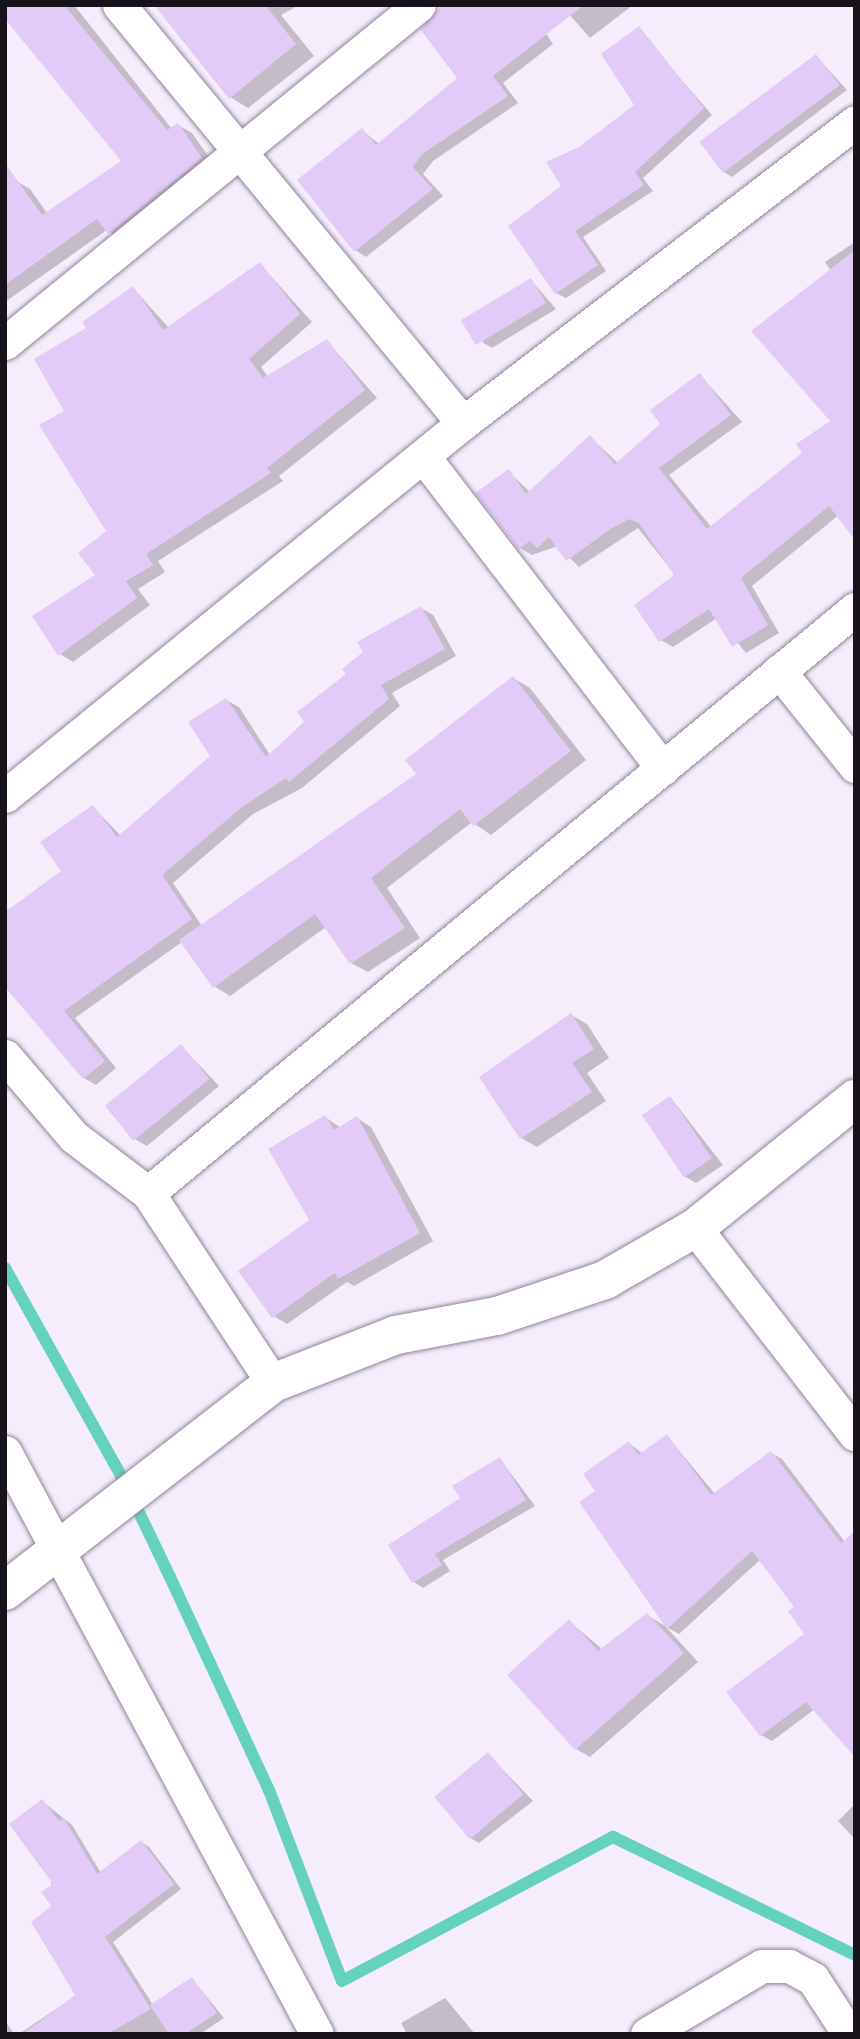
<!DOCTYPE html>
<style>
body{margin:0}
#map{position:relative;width:860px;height:2039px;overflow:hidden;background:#f5edfc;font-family:"Fira Sans",sans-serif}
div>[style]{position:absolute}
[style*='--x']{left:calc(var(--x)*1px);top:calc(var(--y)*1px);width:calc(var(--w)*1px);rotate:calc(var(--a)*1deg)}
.shadow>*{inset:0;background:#0003}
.stream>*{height:12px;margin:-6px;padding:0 6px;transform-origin:6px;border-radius:6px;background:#64d2bc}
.building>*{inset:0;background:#e3cbf7;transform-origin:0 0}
.roads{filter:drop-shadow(0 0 2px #90849a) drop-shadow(0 0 2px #90849a)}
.street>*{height:33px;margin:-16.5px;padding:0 16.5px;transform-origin:16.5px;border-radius:16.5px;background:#fff}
.secondary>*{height:38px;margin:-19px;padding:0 19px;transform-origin:19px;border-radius:19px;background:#fff}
span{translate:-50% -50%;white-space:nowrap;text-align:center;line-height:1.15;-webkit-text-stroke:5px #fefefe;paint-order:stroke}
.frame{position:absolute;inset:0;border:7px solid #18131b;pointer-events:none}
</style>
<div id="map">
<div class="shadow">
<div style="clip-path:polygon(5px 5px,74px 5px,172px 129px,178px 125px,192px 133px,215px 166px,123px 241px,107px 230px,5px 302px,5px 189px,16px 181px,30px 189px,47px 213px,124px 161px)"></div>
<div style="clip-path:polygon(156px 5px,299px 5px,281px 15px,314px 56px,248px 108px,230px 97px)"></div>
<div style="clip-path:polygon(527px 5px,553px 44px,503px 83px,518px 103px,433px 161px,423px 174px,443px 196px,366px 257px,355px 250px,362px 130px,379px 144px,460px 78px)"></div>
<div style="clip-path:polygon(561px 5px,633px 5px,590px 38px)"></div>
<div style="clip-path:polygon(646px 39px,712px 115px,643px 178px,653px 191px,583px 237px,606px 271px,566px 298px,556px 293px,563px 187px,580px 148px,637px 105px)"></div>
<div style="clip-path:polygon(816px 56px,847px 90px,732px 177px,722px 171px)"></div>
<div style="clip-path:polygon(855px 242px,855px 513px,840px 514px,752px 586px,779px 633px,746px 653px,717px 618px,673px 647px,661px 640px,676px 576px,638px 528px,579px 567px,558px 546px,532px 555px,520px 548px,509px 472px,530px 492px,590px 437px,618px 463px,663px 425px,700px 375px,742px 422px,669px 475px,712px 528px,804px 453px,833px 421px,831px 271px,825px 262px)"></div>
<div style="clip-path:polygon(260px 264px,312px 322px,261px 367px,268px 377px,327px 341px,377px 398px,279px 476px,283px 481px,158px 561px,165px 572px,138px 589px,150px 605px,73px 662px,60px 654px,117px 545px,67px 412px,89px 328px,133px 288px,169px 328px)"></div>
<div style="clip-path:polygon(531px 280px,556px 309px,492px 348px,482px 342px)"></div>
<div style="clip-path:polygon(421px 608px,433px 615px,456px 656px,392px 693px,400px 706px,302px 788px,253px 814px,173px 883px,202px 926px,418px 774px,513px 678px,530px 688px,586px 760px,491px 835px,472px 822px,387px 888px,420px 938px,368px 972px,351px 963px,326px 927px,230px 996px,214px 986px,182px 942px,75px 1018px,116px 1068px,96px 1085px,84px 1078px,5px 984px,93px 807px,121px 836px,213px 756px,226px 700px,239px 707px,270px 755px)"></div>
<div style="clip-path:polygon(571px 1015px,587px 1024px,609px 1058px,587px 1073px,606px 1101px,537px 1147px,521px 1138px)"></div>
<div style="clip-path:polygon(181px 1046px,219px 1086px,147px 1146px,135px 1139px)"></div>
<div style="clip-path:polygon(671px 1098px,723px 1165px,696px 1183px,684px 1176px)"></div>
<div style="clip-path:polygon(325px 1117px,341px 1128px,357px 1118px,371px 1127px,433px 1241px,354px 1286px,347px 1282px,287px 1324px,273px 1316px,312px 1220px)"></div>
<div style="clip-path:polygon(667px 1436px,715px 1494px,771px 1453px,782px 1459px,845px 1542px,815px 1709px,772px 1741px,761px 1735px,806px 1634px,797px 1607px,761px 1559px,679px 1634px,666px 1627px,698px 1662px,590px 1757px,576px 1749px,569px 1621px,603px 1650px,647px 1615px,667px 1627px,598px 1491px,629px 1443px,643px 1454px)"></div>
<div style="clip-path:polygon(500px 1459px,535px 1506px,443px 1560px,450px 1571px,423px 1588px,414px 1582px,391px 1546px,462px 1499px)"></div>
<div style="clip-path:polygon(488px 1754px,533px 1801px,479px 1843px,467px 1836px)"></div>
<div style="clip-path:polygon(42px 1801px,72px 1825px,101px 1873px,141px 1842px,149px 1847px,181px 1889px,113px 1942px,153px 2005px,192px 1979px,224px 2018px,200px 2034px,19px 2034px,77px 1995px,54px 1907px)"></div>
<div style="clip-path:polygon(855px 1804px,855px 1839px,838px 1821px)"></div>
<div style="clip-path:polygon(445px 1998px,475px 2034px,407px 2034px,401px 2023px)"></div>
<div style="clip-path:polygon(5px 2020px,14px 2034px,5px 2034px)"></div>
</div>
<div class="stream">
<div style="--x:5;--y:1268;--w:244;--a:60.8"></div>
<div style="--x:124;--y:1481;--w:106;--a:64.4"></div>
<div style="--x:170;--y:1577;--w:235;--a:65.1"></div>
<div style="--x:269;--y:1790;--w:204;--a:69.1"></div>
<div style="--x:342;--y:1981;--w:307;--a:-28"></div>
<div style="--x:613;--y:1837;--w:269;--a:26"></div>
</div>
<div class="building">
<div style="clip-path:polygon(5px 5px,64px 5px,167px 130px,178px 123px,202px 158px,108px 234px,97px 219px,5px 285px,5px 163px,42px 215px,121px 161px,5px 19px)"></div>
<div style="clip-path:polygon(154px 5px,265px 5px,296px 44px,229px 99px)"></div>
<div style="clip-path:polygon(442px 5px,584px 5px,493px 76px,508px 96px,421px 155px,413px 167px,433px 189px,354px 252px,297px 180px,362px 128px,376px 145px,457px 78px,420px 29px)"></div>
<div style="clip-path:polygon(639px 26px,704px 108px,635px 172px,644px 185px,575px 231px,598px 265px,555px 294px,508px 226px,561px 186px,546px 162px,579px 147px,634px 105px,601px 54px)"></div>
<div style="left:816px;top:54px;width:39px;height:146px;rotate:53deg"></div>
<div style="clip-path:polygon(855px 250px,855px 540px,829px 506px,741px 578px,768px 625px,732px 647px,709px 609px,659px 642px,634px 605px,674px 575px,639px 523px,629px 519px,612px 528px,566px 561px,549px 537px,537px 548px,530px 541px,519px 549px,475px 493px,509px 469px,526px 494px,590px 435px,615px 464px,660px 424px,650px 410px,700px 373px,731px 415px,659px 468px,707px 529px,802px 453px,796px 444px,830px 421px,751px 331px)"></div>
<div style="clip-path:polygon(260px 262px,300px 314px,249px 359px,263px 378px,327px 339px,365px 390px,267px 468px,271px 473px,146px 554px,153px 565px,126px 581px,137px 598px,58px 656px,32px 616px,95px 575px,78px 553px,106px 531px,39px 425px,64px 411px,34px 359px,86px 328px,82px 322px,133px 286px,163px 330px)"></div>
<div style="left:531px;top:278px;width:29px;height:82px;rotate:59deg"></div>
<div style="clip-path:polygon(421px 606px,445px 649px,381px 685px,389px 699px,289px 782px,286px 778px,241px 808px,162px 875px,192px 919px,64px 1011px,105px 1061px,83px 1079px,5px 987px,5px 912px,61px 871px,40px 842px,93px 805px,117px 837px,210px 756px,188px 722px,226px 698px,266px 757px,304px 722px,297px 712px,346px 674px,342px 669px,363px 652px,357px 642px)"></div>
<div style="clip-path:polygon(513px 676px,571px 751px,473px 826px,460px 809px,371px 878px,405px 928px,350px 964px,315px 914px,213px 988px,179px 940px,416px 774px,405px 760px)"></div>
<div style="clip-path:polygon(571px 1013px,594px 1049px,572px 1063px,592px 1092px,520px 1139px,479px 1077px)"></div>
<div style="left:181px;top:1044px;width:45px;height:98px;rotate:51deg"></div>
<div style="left:670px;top:1096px;width:75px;height:34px;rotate:56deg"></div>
<div style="clip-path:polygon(325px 1115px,334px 1130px,357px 1116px,420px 1233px,338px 1279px,335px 1273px,272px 1318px,238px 1271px,309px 1220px,268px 1149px)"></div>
<div style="clip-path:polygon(667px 1434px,711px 1495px,771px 1451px,841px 1543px,855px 1531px,855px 1757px,806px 1702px,760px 1736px,726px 1692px,804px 1634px,788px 1611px,794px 1607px,752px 1551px,667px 1629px,579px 1502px,595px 1491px,583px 1474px,629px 1441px,638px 1455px)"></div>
<div style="clip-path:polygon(500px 1457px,526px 1500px,435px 1554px,442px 1565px,412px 1583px,388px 1545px,460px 1498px,452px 1486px)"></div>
<div style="clip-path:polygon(647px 1613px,684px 1653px,575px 1750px,507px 1675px,569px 1619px,598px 1651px)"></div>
<div style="left:488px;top:1752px;width:55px;height:70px;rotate:50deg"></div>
<div style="clip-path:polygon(42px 1799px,59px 1821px,64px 1818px,97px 1874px,141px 1840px,174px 1884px,105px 1937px,151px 2009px,107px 2034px,23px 2034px,75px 1995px,31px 1922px,51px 1906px,41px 1892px,53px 1884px,9px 1824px)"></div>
<div style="clip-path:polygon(192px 1977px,217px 2013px,185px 2034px,169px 2034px,150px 2005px)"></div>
</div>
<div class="roads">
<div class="street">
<div style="--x:119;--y:5;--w:541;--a:50.55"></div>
<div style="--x:5;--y:343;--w:534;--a:-39.23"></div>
<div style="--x:423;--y:456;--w:394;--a:52.5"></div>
<div style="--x:779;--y:671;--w:122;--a:51.3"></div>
<div style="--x:5;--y:796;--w:591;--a:-39.16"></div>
<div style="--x:463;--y:423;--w:494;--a:-37.5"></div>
<div style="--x:5;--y:1056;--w:106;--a:49.6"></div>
<div style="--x:74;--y:1137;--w:93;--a:37.1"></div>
<div style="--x:148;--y:1193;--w:227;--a:56.7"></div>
<div style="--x:148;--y:1193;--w:917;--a:-39.56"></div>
<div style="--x:695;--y:1228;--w:261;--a:52.2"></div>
<div style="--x:5;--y:1452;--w:660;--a:61.81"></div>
<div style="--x:647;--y:2034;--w:134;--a:-30.6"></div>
<div style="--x:762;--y:1966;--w:27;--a:0"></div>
<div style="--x:789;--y:1966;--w:27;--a:28"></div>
<div style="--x:813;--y:1979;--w:66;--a:56.8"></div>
</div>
<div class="secondary">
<div style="--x:5;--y:1591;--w:339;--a:-37.8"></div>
<div style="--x:273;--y:1383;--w:132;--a:-21.3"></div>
<div style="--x:396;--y:1335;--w:103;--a:-10.7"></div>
<div style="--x:497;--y:1316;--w:114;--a:-18.4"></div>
<div style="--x:605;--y:1280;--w:104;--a:-30"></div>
<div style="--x:695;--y:1228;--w:206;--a:-38.9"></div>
</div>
</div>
<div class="frame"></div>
</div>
